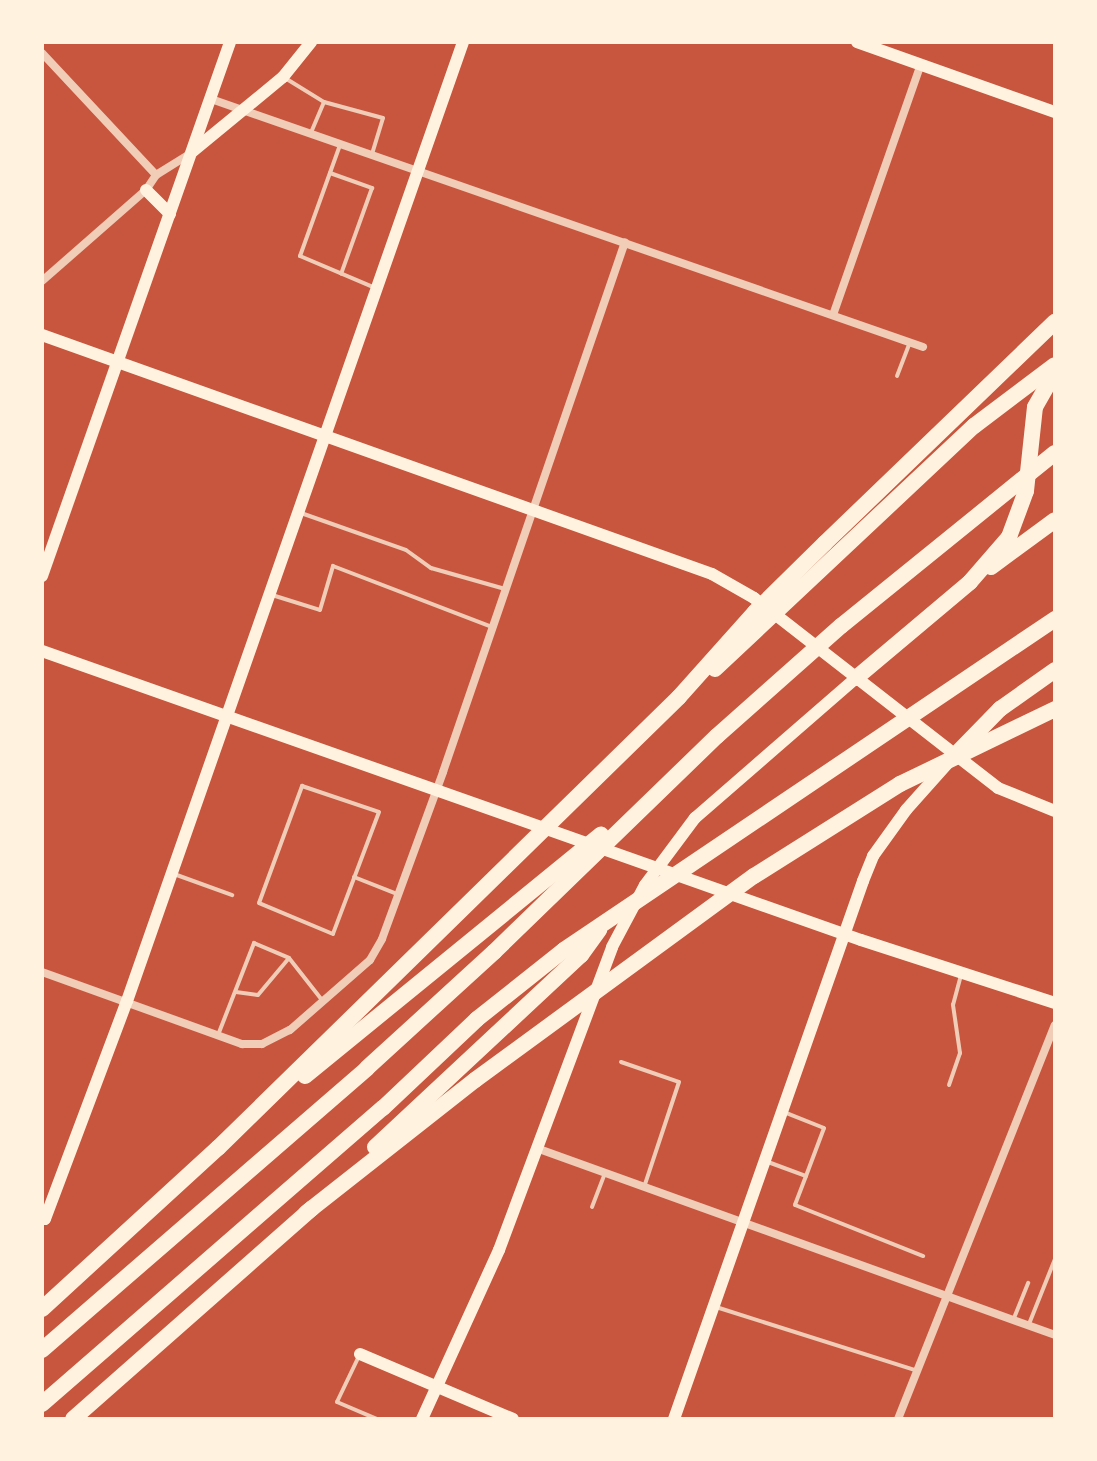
<!DOCTYPE html>
<style>
body{margin:0}
#map{position:relative;width:1097px;height:1461px;overflow:hidden;background:#c8553d;font-family:Inter,sans-serif}
div>[style]{position:absolute}
[style*='--x']{left:calc(var(--x)*1px);top:calc(var(--y)*1px);width:calc(var(--w)*1px);rotate:calc(var(--a)*1deg)}
.service>*{height:4px;margin:-2px;padding:0 2px;transform-origin:2px;border-radius:2px;background:#f1ccb7}
.minor>*{height:8px;margin:-4px;padding:0 4px;transform-origin:4px;border-radius:4px;background:#f1ccb7}
.secondary>*{height:12px;margin:-6px;padding:0 6px;transform-origin:6px;border-radius:6px;background:#fff3e0}
.motorway>*{height:16px;margin:-8px;padding:0 8px;transform-origin:8px;border-radius:8px;background:#fff3e0}
span{translate:-50% -50%;white-space:nowrap;text-align:center;line-height:1.15;-webkit-text-stroke:8px #fff3e0;paint-order:stroke}
.frame{position:absolute;inset:0;border:44px solid #fff3e0;pointer-events:none}
</style>
<div id="map">
<div class="service">
<div style="--x:285;--y:78;--w:46;--a:31.6"></div>
<div style="--x:324;--y:102;--w:34;--a:113"></div>
<div style="--x:324;--y:102;--w:61;--a:15.2"></div>
<div style="--x:383;--y:118;--w:38;--a:107"></div>
<div style="--x:340;--y:145;--w:118;--a:109.8"></div>
<div style="--x:300;--y:256;--w:79;--a:23"></div>
<div style="--x:330;--y:173;--w:45;--a:19.7"></div>
<div style="--x:372;--y:188;--w:91;--a:109.8"></div>
<div style="--x:897;--y:376;--w:34;--a:-69"></div>
<div style="--x:301;--y:513;--w:111;--a:19.4"></div>
<div style="--x:406;--y:550;--w:31;--a:36"></div>
<div style="--x:431;--y:568;--w:77;--a:15.8"></div>
<div style="--x:272;--y:595;--w:50;--a:17.4"></div>
<div style="--x:320;--y:610;--w:46;--a:-73.5"></div>
<div style="--x:333;--y:566;--w:170;--a:21"></div>
<div style="--x:302;--y:786;--w:81;--a:18.7"></div>
<div style="--x:379;--y:812;--w:130;--a:110.7"></div>
<div style="--x:333;--y:934;--w:80;--a:-157.3"></div>
<div style="--x:259;--y:903;--w:125;--a:-69.8"></div>
<div style="--x:174;--y:874;--w:62;--a:19.9"></div>
<div style="--x:354;--y:877;--w:46;--a:21.6"></div>
<div style="--x:236;--y:992;--w:22;--a:8"></div>
<div style="--x:258;--y:995;--w:48;--a:-50"></div>
<div style="--x:218;--y:1035;--w:99;--a:-68.6"></div>
<div style="--x:254;--y:943;--w:38;--a:23"></div>
<div style="--x:289;--y:958;--w:53;--a:51.8"></div>
<div style="--x:621;--y:1062;--w:61;--a:19"></div>
<div style="--x:679;--y:1082;--w:111;--a:108.4"></div>
<div style="--x:949;--y:1085;--w:34;--a:-71"></div>
<div style="--x:960;--y:1053;--w:49;--a:-98.3"></div>
<div style="--x:953;--y:1005;--w:30;--a:-75"></div>
<div style="--x:768;--y:1162;--w:40;--a:20.2"></div>
<div style="--x:806;--y:1176;--w:51;--a:-69.4"></div>
<div style="--x:824;--y:1128;--w:43;--a:-158.2"></div>
<div style="--x:806;--y:1176;--w:31;--a:111"></div>
<div style="--x:795;--y:1205;--w:138;--a:21.7"></div>
<div style="--x:592;--y:1207;--w:36;--a:-69"></div>
<div style="--x:716;--y:1307;--w:209;--a:17.6"></div>
<div style="--x:1014;--y:1318;--w:38;--a:-68"></div>
<div style="--x:1029;--y:1324;--w:70;--a:-68.2"></div>
<div style="--x:359;--y:1356;--w:51;--a:115.6"></div>
<div style="--x:337;--y:1402;--w:43;--a:23"></div>
</div>
<div class="minor">
<div style="--x:42;--y:53;--w:167;--a:46.9"></div>
<div style="--x:211;--y:99;--w:754;--a:19.2"></div>
<div style="--x:42;--y:281;--w:138;--a:-41.2"></div>
<div style="--x:146;--y:190;--w:18;--a:-56"></div>
<div style="--x:156;--y:175;--w:39;--a:-32"></div>
<div style="--x:833;--y:315;--w:266;--a:-70.7"></div>
<div style="--x:42;--y:972;--w:213;--a:19.8"></div>
<div style="--x:242;--y:1044;--w:20;--a:0"></div>
<div style="--x:262;--y:1044;--w:31;--a:-27"></div>
<div style="--x:290;--y:1030;--w:106;--a:-41.2"></div>
<div style="--x:370;--y:960;--w:24;--a:-60"></div>
<div style="--x:382;--y:939;--w:178;--a:-69.9"></div>
<div style="--x:443;--y:772;--w:560;--a:-71.05"></div>
<div style="--x:539;--y:1149;--w:548;--a:19.82"></div>
<div style="--x:898;--y:1419;--w:424;--a:-68.3"></div>
</div>
<div class="secondary">
<div style="--x:857;--y:42;--w:210;--a:19.5"></div>
<div style="--x:193;--y:151;--w:117;--a:-39.4"></div>
<div style="--x:283;--y:77;--w:45;--a:-51.3"></div>
<div style="--x:146;--y:190;--w:34;--a:45"></div>
<div style="--x:42;--y:335;--w:711;--a:19.63"></div>
<div style="--x:712;--y:574;--w:48;--a:29.7"></div>
<div style="--x:754;--y:598;--w:309;--a:37.9"></div>
<div style="--x:998;--y:788;--w:61;--a:22"></div>
<div style="--x:42;--y:576;--w:566;--a:-70.6"></div>
<div style="--x:42;--y:651;--w:868;--a:19.44"></div>
<div style="--x:861;--y:940;--w:204;--a:18"></div>
<div style="--x:42;--y:1218;--w:3;--a:18"></div>
<div style="--x:45;--y:1219;--w:233;--a:-69.4"></div>
<div style="--x:127;--y:1001;--w:1016;--a:-70.69"></div>
<div style="--x:360;--y:1354;--w:166;--a:23"></div>
<div style="--x:422;--y:1419;--w:186;--a:-65.5"></div>
<div style="--x:499;--y:1250;--w:323;--a:-69.5"></div>
<div style="--x:612;--y:947;--w:70;--a:-62"></div>
<div style="--x:645;--y:885;--w:84;--a:-53.3"></div>
<div style="--x:695;--y:818;--w:213;--a:-41"></div>
<div style="--x:674;--y:1419;--w:570;--a:-70.64"></div>
<div style="--x:863;--y:881;--w:27;--a:-68"></div>
<div style="--x:873;--y:856;--w:57;--a:-54.3"></div>
<div style="--x:906;--y:810;--w:62;--a:-48.3"></div>
</div>
<div class="motorway">
<div style="--x:991;--y:567;--w:79;--a:-36.3"></div>
<div style="--x:715;--y:669;--w:355;--a:-43.2"></div>
<div style="--x:974;--y:426;--w:101;--a:-37"></div>
<div style="--x:856;--y:678;--w:149;--a:-40.1"></div>
<div style="--x:970;--y:582;--w:60;--a:-49.1"></div>
<div style="--x:1009;--y:537;--w:49;--a:-69.7"></div>
<div style="--x:1026;--y:491;--w:84;--a:-83.9"></div>
<div style="--x:1035;--y:407;--w:40;--a:-60.3"></div>
<div style="--x:959;--y:751;--w:59;--a:-45.7"></div>
<div style="--x:1000;--y:709;--w:67;--a:-35.3"></div>
<div style="--x:305;--y:1076;--w:382;--a:-39.2"></div>
<div style="--x:375;--y:1147;--w:282;--a:-43"></div>
<div style="--x:581;--y:955;--w:31;--a:-54"></div>
<div style="--x:306;--y:1213;--w:215;--a:-38.2"></div>
<div style="--x:475;--y:1080;--w:346;--a:-36.2"></div>
<div style="--x:754;--y:876;--w:173;--a:-32.2"></div>
<div style="--x:900;--y:784;--w:172;--a:-25.8"></div>
<div style="--x:42;--y:1309;--w:239;--a:-42.5"></div>
<div style="--x:218;--y:1148;--w:645;--a:-44.37"></div>
<div style="--x:679;--y:697;--w:114;--a:-48.2"></div>
<div style="--x:755;--y:612;--w:98;--a:-44.6"></div>
<div style="--x:825;--y:543;--w:319;--a:-43.9"></div>
<div style="--x:42;--y:1350;--w:430;--a:-40.9"></div>
<div style="--x:367;--y:1068;--w:172;--a:-42.4"></div>
<div style="--x:494;--y:952;--w:310;--a:-44.1"></div>
<div style="--x:717;--y:736;--w:166;--a:-41.6"></div>
<div style="--x:841;--y:626;--w:275;--a:-39"></div>
<div style="--x:42;--y:1404;--w:452;--a:-41"></div>
<div style="--x:383;--y:1108;--w:129;--a:-43.4"></div>
<div style="--x:477;--y:1019;--w:111;--a:-38.4"></div>
<div style="--x:564;--y:950;--w:592;--a:-33.99"></div>
<div style="--x:73;--y:1419;--w:319;--a:-41.4"></div>
</div>
<div class="frame"></div>
</div>
